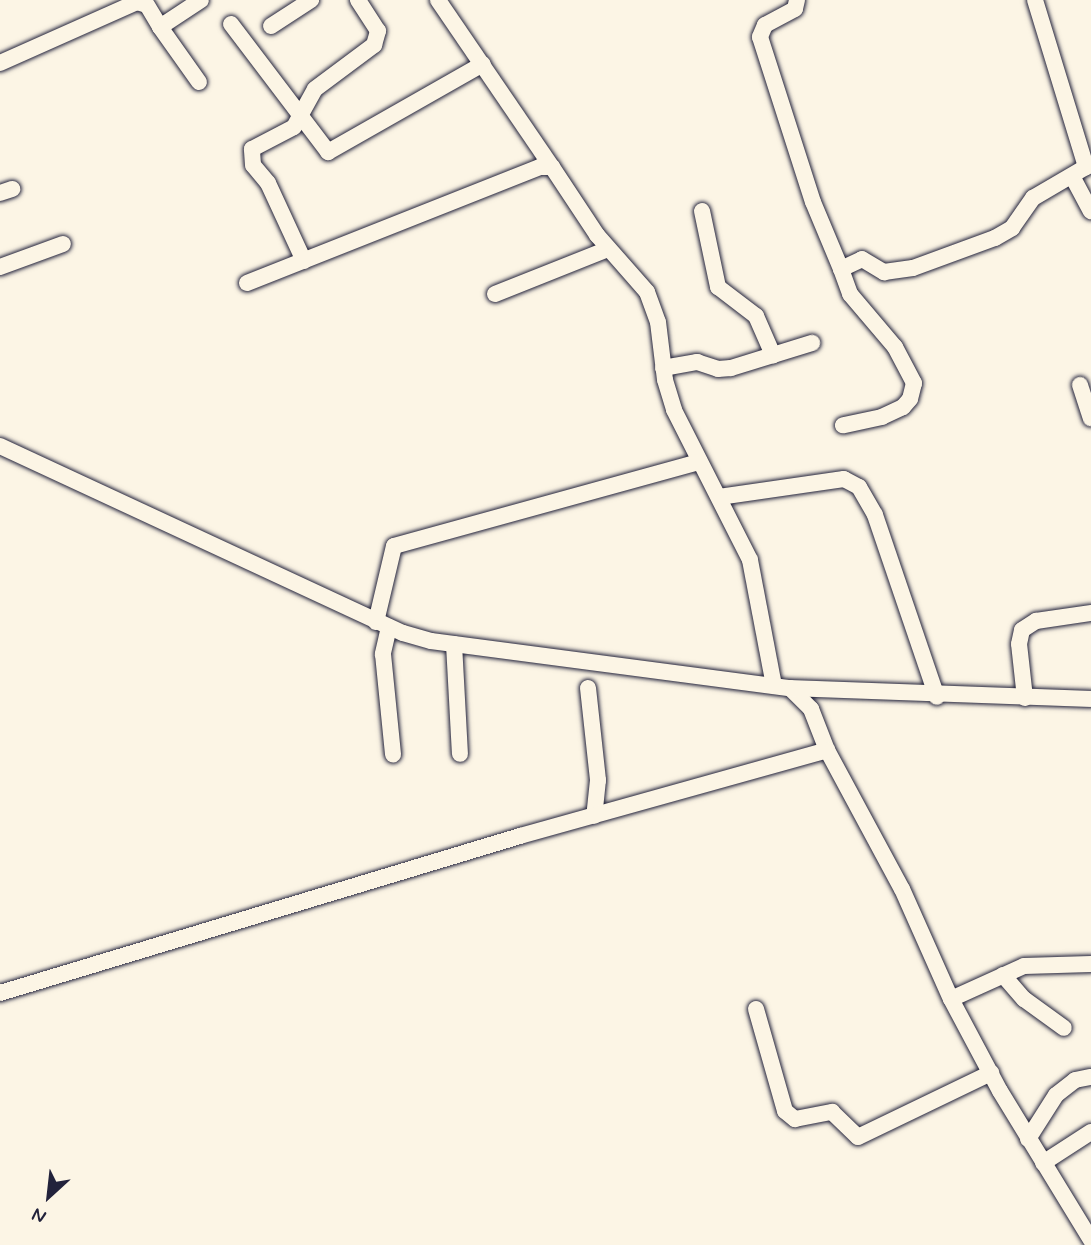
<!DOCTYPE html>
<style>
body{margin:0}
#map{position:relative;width:1091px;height:1245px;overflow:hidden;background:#fcf5e5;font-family:Mynerve,sans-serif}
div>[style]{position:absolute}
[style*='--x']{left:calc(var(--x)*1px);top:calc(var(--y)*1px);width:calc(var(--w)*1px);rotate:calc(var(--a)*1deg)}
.roads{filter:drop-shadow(0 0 2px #22223b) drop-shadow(0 0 2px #22223b)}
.minor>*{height:16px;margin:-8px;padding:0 8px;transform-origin:8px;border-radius:8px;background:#fcf5e5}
span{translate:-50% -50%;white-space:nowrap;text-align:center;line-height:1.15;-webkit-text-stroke:6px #fcf5e5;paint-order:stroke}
.north{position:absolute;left:14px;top:1161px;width:70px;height:70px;-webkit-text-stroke:5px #fcf5e5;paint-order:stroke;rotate:207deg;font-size:19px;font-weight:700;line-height:28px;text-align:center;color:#22223b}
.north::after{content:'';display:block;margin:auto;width:24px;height:32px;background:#22223b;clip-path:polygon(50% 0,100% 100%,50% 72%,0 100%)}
</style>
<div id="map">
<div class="roads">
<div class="minor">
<div style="--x:438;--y:0;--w:202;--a:55.7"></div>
<div style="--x:797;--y:0;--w:9;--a:103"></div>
<div style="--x:795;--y:9;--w:34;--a:152"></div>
<div style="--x:765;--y:25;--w:13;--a:113"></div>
<div style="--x:760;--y:37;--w:173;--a:72.2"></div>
<div style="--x:813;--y:202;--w:73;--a:67.3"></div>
<div style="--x:841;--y:269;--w:23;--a:-25"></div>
<div style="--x:862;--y:259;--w:26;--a:31"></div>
<div style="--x:884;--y:272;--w:29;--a:-8"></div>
<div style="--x:913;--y:268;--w:87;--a:-20.1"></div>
<div style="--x:995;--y:238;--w:20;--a:-30"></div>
<div style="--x:1012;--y:228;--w:37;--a:-55"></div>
<div style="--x:1033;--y:198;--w:67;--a:-30.4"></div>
<div style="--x:1035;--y:0;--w:175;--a:73"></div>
<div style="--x:231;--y:24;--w:161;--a:52.8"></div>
<div style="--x:328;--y:152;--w:178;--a:-29.6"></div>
<div style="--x:271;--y:26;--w:48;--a:-33"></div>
<div style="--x:0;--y:63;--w:150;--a:-24"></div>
<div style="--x:137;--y:2;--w:10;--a:17"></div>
<div style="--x:147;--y:5;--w:26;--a:59"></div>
<div style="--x:199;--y:82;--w:67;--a:-125.3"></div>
<div style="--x:160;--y:27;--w:49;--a:-33.4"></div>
<div style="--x:1072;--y:176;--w:40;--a:62"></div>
<div style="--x:0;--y:193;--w:13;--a:-18"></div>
<div style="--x:702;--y:211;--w:78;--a:78.1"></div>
<div style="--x:718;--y:287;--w:48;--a:37.3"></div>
<div style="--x:756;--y:316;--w:43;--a:66.4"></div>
<div style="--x:304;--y:261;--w:86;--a:-114.8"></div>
<div style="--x:268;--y:183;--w:23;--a:-130"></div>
<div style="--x:253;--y:165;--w:16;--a:-94"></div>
<div style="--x:252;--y:149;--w:47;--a:-27.6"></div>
<div style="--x:294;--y:127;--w:43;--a:-61.1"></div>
<div style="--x:315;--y:89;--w:74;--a:-36.7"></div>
<div style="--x:374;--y:45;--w:15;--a:-74"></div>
<div style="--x:378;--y:31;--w:37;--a:-123"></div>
<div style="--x:0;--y:267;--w:67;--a:-20.1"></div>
<div style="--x:841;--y:269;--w:27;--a:70"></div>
<div style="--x:850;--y:294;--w:70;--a:49.7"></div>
<div style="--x:895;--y:347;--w:41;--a:62.2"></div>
<div style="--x:914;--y:383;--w:16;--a:104"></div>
<div style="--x:910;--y:399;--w:11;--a:131"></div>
<div style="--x:903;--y:407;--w:23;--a:155"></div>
<div style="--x:882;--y:417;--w:40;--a:168"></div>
<div style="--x:247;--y:283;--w:315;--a:-21.6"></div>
<div style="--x:540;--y:167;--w:12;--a:0"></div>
<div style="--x:552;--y:167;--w:82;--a:56.5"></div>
<div style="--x:597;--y:235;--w:76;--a:48.7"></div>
<div style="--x:647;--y:292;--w:32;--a:70"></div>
<div style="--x:658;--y:322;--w:58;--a:83.1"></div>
<div style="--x:665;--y:380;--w:31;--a:73"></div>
<div style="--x:674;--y:410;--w:168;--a:63.1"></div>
<div style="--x:750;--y:560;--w:128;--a:79.2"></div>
<div style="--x:495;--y:294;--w:122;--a:-21.7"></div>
<div style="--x:663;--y:368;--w:35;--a:-10"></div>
<div style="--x:697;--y:362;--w:22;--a:18"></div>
<div style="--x:718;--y:369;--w:13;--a:-4"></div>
<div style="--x:731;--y:368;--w:85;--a:-17.2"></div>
<div style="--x:1080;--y:385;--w:35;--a:72"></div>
<div style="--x:0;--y:446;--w:444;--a:24.9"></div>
<div style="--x:403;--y:633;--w:29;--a:16"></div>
<div style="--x:431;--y:641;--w:362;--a:7.5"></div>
<div style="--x:790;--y:688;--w:30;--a:45"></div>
<div style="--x:811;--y:709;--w:44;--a:68.7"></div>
<div style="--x:827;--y:750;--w:158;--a:61.7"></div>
<div style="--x:902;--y:889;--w:120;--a:66"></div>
<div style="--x:951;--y:999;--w:104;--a:62"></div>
<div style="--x:1000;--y:1091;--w:175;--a:58.6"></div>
<div style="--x:719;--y:497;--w:126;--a:-8.2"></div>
<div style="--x:844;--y:479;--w:17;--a:28"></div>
<div style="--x:859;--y:487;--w:32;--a:60"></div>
<div style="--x:875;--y:515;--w:192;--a:71.2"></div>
<div style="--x:376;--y:622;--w:78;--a:-76.7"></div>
<div style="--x:394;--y:546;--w:317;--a:-15.4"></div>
<div style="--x:389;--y:627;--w:28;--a:103"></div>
<div style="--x:383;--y:654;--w:101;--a:84.3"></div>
<div style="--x:454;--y:644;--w:110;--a:86.9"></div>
<div style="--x:588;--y:688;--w:93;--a:83.8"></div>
<div style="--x:598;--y:780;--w:36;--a:96"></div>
<div style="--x:790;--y:688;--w:301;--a:2.1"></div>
<div style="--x:1025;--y:698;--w:54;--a:-96.3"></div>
<div style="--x:1019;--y:644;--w:14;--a:-78"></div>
<div style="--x:1022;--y:630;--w:17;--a:-33"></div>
<div style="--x:1036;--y:621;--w:56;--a:-8.3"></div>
<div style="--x:1003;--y:975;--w:32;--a:49"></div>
<div style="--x:1024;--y:999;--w:49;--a:35.9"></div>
<div style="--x:0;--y:993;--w:543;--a:-16.8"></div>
<div style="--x:520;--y:836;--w:319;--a:-15.6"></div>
<div style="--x:951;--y:999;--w:80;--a:-24.3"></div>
<div style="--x:1024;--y:966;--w:67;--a:-1.7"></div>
<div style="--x:756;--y:1009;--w:106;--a:74.1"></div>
<div style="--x:785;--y:1111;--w:13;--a:39"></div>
<div style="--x:795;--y:1119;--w:38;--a:-11"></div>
<div style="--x:832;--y:1112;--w:36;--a:44"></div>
<div style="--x:858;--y:1137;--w:148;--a:-25.7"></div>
<div style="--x:1028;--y:1139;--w:52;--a:-57.5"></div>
<div style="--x:1056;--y:1095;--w:24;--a:-38"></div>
<div style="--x:1075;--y:1080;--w:16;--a:-11"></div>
<div style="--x:1043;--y:1163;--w:57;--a:-32.9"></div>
</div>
</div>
<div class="north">N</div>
</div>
